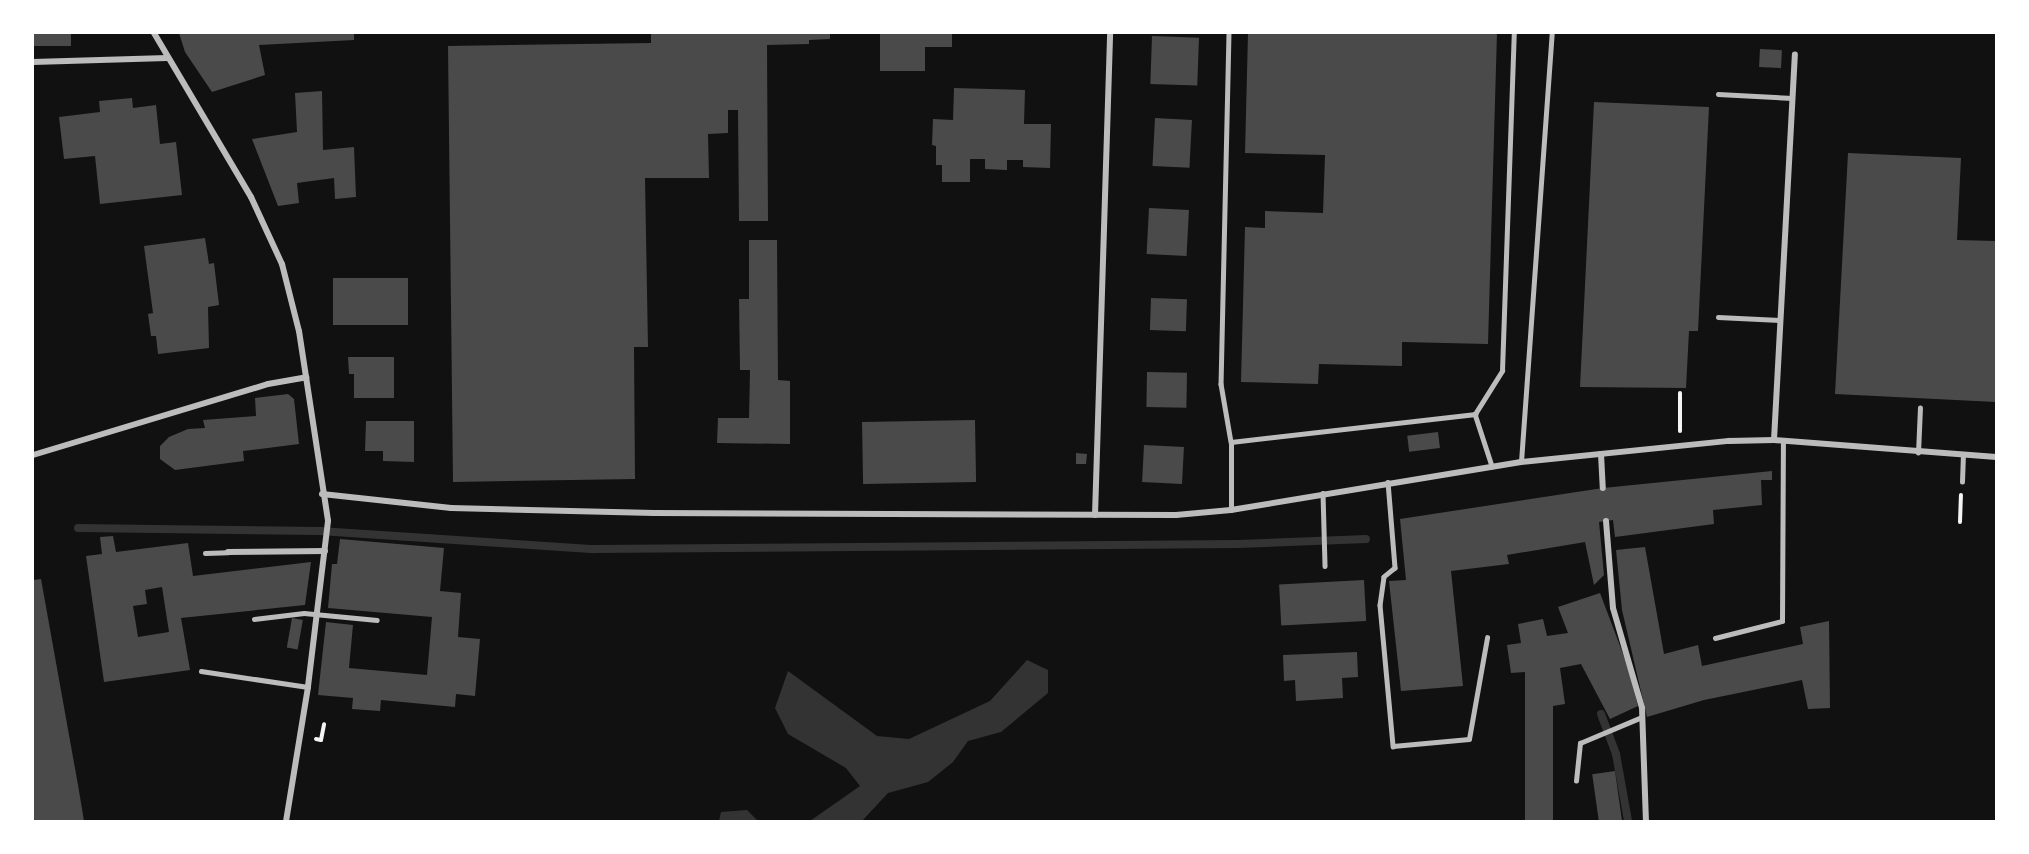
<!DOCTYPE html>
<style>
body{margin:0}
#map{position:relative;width:2029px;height:854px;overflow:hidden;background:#111;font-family:Overpass,sans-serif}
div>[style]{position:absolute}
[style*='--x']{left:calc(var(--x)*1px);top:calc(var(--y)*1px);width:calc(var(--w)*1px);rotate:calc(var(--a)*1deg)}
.water>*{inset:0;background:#333}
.stream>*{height:8px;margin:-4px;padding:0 4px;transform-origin:4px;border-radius:4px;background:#333}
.building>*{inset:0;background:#4a4a4a;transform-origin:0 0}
.path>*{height:4px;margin:-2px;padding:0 2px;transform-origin:2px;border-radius:2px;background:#f5f5f5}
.service>*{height:4.5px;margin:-2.25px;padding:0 2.25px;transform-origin:2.25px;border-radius:2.25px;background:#bcbcbc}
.minor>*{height:6px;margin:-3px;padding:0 3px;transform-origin:3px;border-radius:3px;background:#bcbcbc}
span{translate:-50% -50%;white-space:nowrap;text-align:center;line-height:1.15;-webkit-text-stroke:6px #fff;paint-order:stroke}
.frame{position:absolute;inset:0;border:34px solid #fff;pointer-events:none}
</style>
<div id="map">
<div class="water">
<div style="clip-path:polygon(1027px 660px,1048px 670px,1048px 693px,1001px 732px,968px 741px,953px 762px,928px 782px,888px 793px,862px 821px,810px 821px,860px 786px,846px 768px,788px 734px,775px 708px,788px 671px,877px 736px,909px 739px,990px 701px)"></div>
<div style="clip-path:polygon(747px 810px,758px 821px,719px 821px,721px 812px)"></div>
</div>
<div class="stream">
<div style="--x:78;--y:528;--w:242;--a:0.7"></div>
<div style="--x:320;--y:531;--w:275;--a:3.8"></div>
<div style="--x:594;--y:549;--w:644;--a:-0.44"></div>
<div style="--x:1238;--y:544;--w:128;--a:-2.2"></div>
<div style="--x:1601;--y:714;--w:43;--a:69.4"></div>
<div style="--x:1616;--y:754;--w:68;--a:79.8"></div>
</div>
<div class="building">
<div style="left:33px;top:33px;width:38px;height:13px"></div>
<div style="clip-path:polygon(179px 33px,354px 33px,354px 40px,259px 45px,265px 75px,212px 92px,185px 52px)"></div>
<div style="clip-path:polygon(651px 33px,830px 33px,830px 39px,809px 40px,809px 44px,767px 45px,768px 221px,739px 221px,738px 110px,728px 110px,728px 133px,708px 134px,709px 178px,645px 178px,648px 347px,634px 347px,635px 479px,453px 482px,448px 46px,651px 43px)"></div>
<div style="clip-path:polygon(880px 33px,952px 33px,952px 47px,925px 47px,925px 71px,880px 71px)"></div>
<div style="clip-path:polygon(1248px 33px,1497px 33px,1488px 344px,1402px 342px,1402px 366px,1319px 364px,1318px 384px,1241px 382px,1245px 227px,1265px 228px,1265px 211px,1323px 213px,1325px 155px,1245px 153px)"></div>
<div style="left:1152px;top:36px;width:47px;height:48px;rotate:2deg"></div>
<div style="left:1760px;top:49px;width:22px;height:18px;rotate:3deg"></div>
<div style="clip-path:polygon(954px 88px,1025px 90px,1024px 124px,1051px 124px,1050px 168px,1023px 167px,1023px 160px,1007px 160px,1007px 170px,985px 169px,985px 159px,970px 159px,970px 182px,942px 182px,942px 165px,936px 165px,936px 146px,932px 145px,933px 119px,953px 120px)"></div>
<div style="clip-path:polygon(322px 91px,323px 150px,354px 147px,356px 197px,335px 199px,334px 178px,297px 183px,299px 203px,278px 206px,252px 139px,297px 132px,295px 93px)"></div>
<div style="clip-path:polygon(132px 98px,133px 108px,156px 105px,160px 144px,176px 142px,182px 195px,100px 204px,95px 156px,64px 159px,59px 117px,100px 112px,99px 101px)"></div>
<div style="clip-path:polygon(1594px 102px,1709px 107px,1698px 331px,1689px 331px,1686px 388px,1580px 387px)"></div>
<div style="left:1155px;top:118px;width:37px;height:48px;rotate:3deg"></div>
<div style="clip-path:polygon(1848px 153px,1961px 158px,1957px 240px,1996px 241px,1996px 402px,1835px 394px)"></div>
<div style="left:1149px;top:208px;width:40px;height:46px;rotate:3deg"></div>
<div style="clip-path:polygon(205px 238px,209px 264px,214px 263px,219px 305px,208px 307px,209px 348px,158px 354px,156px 336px,151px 336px,148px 314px,153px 313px,144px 246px)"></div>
<div style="clip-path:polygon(749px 240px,777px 240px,778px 380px,790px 381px,790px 444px,717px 443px,718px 418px,749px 418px,750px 370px,740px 370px,739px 299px,749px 299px)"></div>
<div style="left:333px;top:278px;width:75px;height:47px"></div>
<div style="left:1151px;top:298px;width:36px;height:32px;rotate:2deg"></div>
<div style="clip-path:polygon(348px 357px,394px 357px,394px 398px,354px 398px,354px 374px,349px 374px)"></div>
<div style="left:1147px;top:372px;width:40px;height:35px;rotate:1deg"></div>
<div style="clip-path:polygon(288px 394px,294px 399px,299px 444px,243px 451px,244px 461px,175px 470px,160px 459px,160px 446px,169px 437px,188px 429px,205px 428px,203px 420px,256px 416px,255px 398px)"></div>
<div style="left:975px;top:420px;width:62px;height:113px;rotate:89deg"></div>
<div style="clip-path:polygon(366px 421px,414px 421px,414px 462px,383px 461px,383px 451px,365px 451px)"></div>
<div style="left:1438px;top:432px;width:16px;height:31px;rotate:83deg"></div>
<div style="left:1144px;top:445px;width:40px;height:37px;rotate:3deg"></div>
<div style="clip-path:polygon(1076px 453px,1087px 454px,1086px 464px,1076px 464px)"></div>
<div style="clip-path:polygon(1772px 471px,1772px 480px,1761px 480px,1762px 505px,1713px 510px,1714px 524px,1615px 537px,1613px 520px,1599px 522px,1604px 575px,1594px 585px,1585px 542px,1507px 555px,1509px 564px,1451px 571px,1463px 686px,1401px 691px,1389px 581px,1406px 580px,1400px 519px,1603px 488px)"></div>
<div style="clip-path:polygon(evenodd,113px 536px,116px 552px,188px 543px,193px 576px,311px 562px,305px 605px,181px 618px,190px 670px,104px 682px,86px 556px,102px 554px,100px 537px,113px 536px,162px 587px,169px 632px,138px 637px,133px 606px,147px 604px,145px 590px,162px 587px)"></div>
<div style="clip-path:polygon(340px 539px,444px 548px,440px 591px,461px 593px,458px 637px,480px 639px,475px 696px,456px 694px,455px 707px,381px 700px,380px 711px,352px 709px,353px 698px,318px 695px,326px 622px,353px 625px,349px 668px,427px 675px,432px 617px,328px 608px,332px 564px,337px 564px)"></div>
<div style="clip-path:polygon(1645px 547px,1664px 654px,1698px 645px,1702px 666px,1803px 644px,1800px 627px,1829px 621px,1830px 708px,1808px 709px,1802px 680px,1704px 700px,1647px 717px,1622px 610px,1616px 550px)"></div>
<div style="clip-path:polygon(41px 579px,78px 785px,84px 821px,33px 821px,33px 580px)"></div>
<div style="left:1364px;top:580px;width:41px;height:85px;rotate:87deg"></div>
<div style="clip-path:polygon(1600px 593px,1628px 667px,1638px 706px,1610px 719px,1581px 664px,1560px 668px,1565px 704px,1553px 706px,1553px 821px,1525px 821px,1525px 672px,1511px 673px,1507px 645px,1521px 643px,1518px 624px,1543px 619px,1547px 636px,1568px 633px,1558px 607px)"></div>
<div style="left:292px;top:618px;width:11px;height:30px;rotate:10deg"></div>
<div style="clip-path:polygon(1357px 652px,1358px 677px,1342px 678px,1343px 698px,1296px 701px,1295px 680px,1284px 681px,1283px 655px)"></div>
<div style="left:1615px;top:771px;width:50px;height:23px;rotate:82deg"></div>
</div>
<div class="path">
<div style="--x:1680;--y:431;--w:38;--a:-90"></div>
<div style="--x:1960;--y:522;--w:27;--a:-88"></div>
<div style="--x:316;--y:739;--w:5;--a:11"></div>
<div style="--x:321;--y:740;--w:16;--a:-79"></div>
</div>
<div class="service">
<div style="--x:1229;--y:33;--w:351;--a:91.3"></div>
<div style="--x:1221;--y:384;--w:59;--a:80.2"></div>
<div style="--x:1718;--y:94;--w:74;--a:3.1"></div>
<div style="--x:1718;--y:317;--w:62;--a:2.8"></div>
<div style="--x:1475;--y:414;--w:51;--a:-57.9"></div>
<div style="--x:1502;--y:371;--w:338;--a:-88"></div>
<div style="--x:1918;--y:453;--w:45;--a:-87.5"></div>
<div style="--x:1521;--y:462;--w:430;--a:-85.9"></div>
<div style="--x:1388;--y:482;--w:86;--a:85.3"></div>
<div style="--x:1395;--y:568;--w:14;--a:141"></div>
<div style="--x:1384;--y:577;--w:28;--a:98"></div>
<div style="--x:1380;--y:605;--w:142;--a:84.7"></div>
<div style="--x:1393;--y:746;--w:76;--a:-5.3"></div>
<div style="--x:1469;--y:739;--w:103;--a:-79.9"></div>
<div style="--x:1962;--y:482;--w:26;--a:-88"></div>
<div style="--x:1323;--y:493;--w:73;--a:88.4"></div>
<div style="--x:1231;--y:510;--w:68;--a:-90"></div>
<div style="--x:1231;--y:442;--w:246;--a:-6.5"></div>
<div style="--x:1475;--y:414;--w:55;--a:71.9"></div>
<div style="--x:205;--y:553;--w:23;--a:-2"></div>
<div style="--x:254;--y:619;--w:50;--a:-6.8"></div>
<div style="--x:304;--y:613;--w:73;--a:5.5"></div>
<div style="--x:1715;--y:638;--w:69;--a:-14.2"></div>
<div style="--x:1782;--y:621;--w:180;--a:-89.7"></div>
<div style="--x:201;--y:671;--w:108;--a:8.5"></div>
<div style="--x:1576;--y:781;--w:38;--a:-84"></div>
<div style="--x:1580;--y:743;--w:67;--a:-22.8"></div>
</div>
<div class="minor">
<div style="--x:154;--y:33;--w:191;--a:59.4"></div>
<div style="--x:251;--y:197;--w:74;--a:65.2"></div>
<div style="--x:282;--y:264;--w:69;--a:75.8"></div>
<div style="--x:299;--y:331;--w:192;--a:81.3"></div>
<div style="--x:328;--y:521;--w:167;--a:96.9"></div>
<div style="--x:308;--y:687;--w:136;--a:99.3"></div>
<div style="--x:33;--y:62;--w:134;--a:-1.7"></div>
<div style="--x:1774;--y:440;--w:386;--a:-86.9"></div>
<div style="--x:1601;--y:454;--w:34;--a:87"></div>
<div style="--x:33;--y:455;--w:245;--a:-16.8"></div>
<div style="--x:268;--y:384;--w:39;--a:-10"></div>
<div style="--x:322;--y:494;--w:130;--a:6.2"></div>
<div style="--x:451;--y:508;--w:203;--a:1.4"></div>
<div style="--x:654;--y:513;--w:522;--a:0.22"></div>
<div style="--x:1176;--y:515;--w:55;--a:-5.2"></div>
<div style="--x:1231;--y:510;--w:294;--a:-9.4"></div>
<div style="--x:1521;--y:462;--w:209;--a:-5.8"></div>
<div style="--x:1729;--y:441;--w:45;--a:-1.3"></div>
<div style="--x:1774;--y:440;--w:223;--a:4.4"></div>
<div style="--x:1095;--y:515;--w:482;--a:-88.2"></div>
<div style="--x:1606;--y:521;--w:87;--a:85.4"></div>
<div style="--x:1613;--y:608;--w:104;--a:73.8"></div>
<div style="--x:1642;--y:708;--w:113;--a:88"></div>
<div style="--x:228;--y:552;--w:97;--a:-0.6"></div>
</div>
<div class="frame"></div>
</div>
